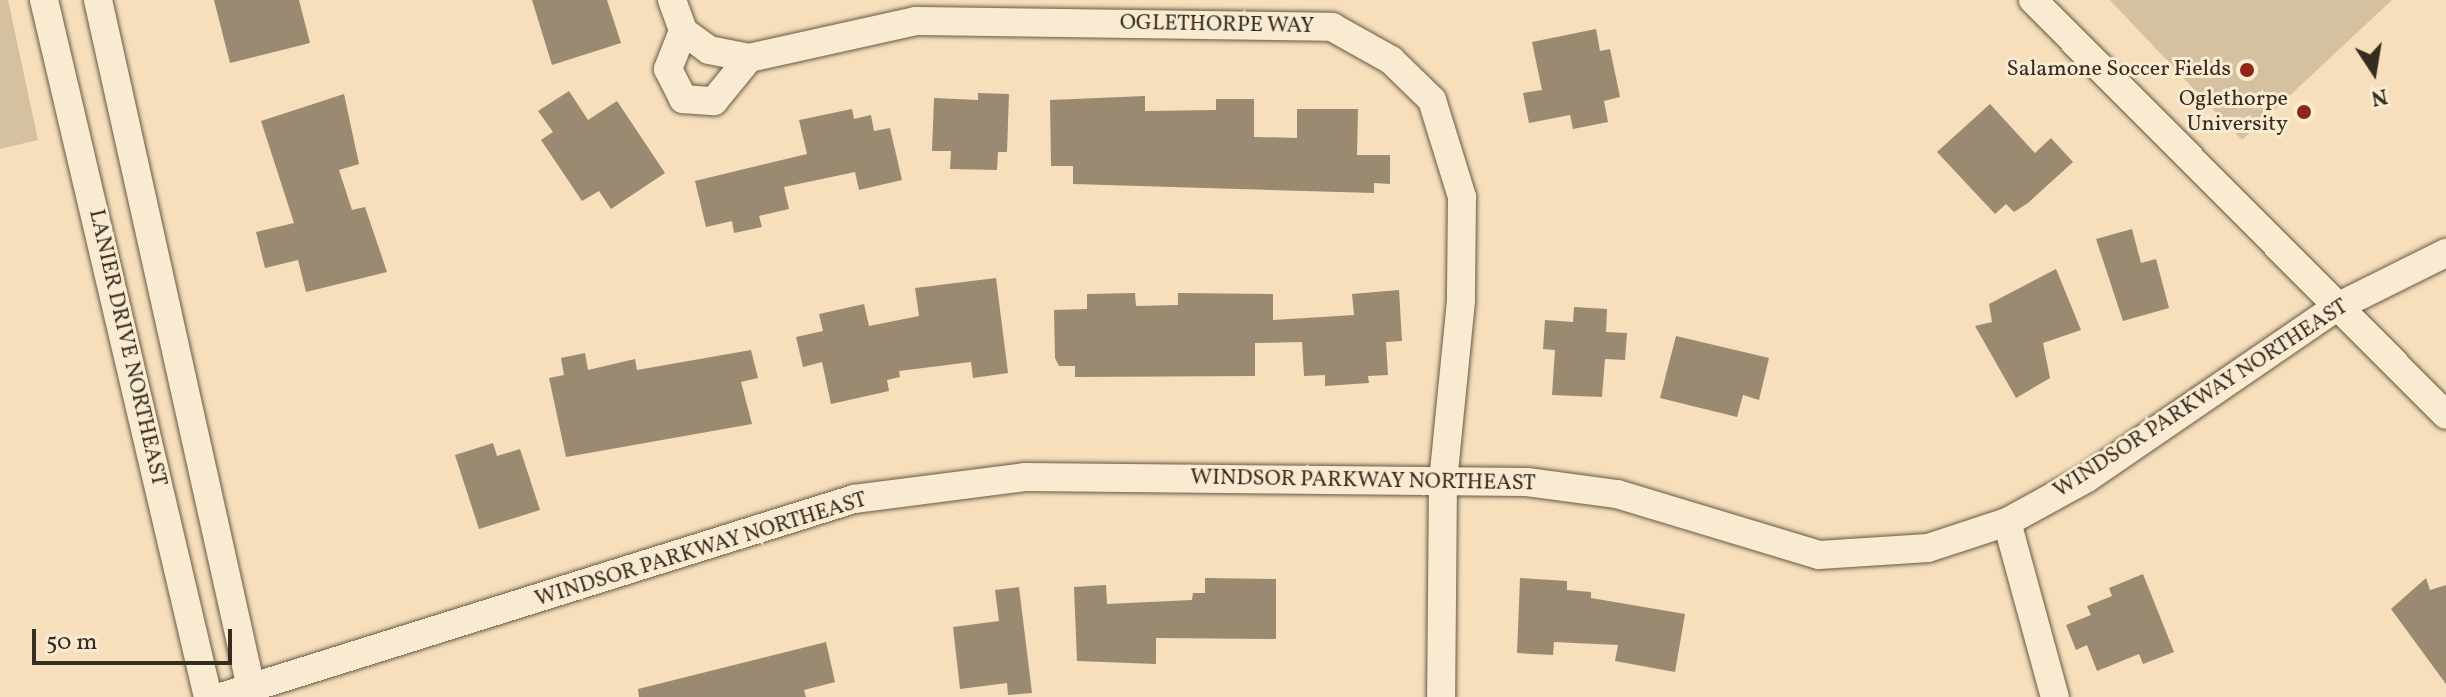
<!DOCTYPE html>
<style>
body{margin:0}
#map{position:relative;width:2446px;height:697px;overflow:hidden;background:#f6dfba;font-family:Vollkorn,serif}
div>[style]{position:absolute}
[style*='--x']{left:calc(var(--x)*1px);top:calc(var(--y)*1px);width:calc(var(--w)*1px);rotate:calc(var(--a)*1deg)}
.green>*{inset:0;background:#d5c1a0}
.building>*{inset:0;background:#9a8a71}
.roads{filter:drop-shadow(0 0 2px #665a47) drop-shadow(0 0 2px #665a47)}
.minor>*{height:28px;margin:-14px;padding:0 14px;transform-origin:14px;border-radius:14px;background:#f9ead2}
.dots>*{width:22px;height:22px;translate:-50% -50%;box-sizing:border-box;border:4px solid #f9ead2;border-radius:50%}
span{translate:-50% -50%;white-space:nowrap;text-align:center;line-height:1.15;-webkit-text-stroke:6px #f9ead2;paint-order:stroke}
.street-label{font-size:22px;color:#362d21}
.poi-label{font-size:22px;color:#362d21}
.right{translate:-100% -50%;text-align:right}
.north{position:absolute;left:2334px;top:32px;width:80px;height:80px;-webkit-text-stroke:6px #f9ead2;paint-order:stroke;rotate:168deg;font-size:22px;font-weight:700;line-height:32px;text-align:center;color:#362d21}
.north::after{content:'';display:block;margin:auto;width:28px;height:36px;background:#362d21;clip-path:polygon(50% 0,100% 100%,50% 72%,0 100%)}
.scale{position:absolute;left:32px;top:629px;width:200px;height:36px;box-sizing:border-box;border:4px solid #362d21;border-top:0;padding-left:10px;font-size:24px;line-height:28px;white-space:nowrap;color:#362d21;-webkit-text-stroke:6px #f9ead2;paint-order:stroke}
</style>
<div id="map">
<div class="green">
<div style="clip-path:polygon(0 0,8px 0,38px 140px,0 149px)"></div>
<div style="clip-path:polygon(2110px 0,2392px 0,2242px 140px)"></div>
</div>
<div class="building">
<div style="clip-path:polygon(214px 0,299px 0,310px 43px,230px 63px)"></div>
<div style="clip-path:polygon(532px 0,607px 0,621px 43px,552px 65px)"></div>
<div style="clip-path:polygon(1596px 29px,1600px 51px,1610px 49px,1620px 97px,1604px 101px,1608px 122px,1573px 129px,1570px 115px,1529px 123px,1523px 93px,1542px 90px,1532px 42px)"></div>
<div style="clip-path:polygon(569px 91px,588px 120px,617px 101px,665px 173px,611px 209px,599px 191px,582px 201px,541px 140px,553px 132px,538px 111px)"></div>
<div style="clip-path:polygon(978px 93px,1009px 94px,1007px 152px,998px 152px,997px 170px,950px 169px,951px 151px,932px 151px,934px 98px,978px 100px)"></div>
<div style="clip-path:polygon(344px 94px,359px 164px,339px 170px,352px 210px,365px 207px,387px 272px,306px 292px,298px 260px,265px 268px,256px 232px,294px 223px,261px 121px)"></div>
<div style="clip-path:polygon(1145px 96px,1145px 111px,1216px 110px,1216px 99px,1254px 99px,1254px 137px,1297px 138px,1297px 109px,1358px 109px,1357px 155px,1390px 155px,1390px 184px,1374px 183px,1374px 193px,1073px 184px,1073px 166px,1051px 166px,1050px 100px)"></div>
<div style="clip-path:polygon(1990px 104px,2035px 153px,2051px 138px,2073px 162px,2028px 203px,2014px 212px,2006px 204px,1995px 214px,1937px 152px)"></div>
<div style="clip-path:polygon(852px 109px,854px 119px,871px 115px,874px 131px,890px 128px,902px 180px,859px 190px,855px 172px,784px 187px,789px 209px,759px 216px,762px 227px,734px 233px,732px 221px,706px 227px,695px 181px,807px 154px,799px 120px)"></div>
<div style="clip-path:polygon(2132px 229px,2141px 263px,2156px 259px,2169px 308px,2123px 321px,2096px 239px)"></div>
<div style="clip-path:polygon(2056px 269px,2081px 330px,2043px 343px,2050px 378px,2016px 398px,1975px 326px,1992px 322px,1989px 304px)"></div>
<div style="clip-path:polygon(996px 278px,1008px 373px,973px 378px,971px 362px,899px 371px,900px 377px,887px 380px,889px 391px,831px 404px,822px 362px,803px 367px,796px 337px,823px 331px,819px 314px,864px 304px,869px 326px,919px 316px,915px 288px)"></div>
<div style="clip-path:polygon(1399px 290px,1402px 341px,1386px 342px,1388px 375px,1368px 376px,1369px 383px,1325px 386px,1325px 375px,1304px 376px,1302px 342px,1255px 343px,1255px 376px,1075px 377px,1075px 366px,1059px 366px,1055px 358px,1054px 310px,1087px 309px,1087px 294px,1135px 293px,1136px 306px,1178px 305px,1178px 293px,1273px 294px,1273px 320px,1354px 315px,1352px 294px)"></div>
<div style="clip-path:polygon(1574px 307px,1607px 309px,1606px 332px,1627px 333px,1625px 360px,1605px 359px,1602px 397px,1552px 395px,1555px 350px,1543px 349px,1545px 320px,1573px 322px)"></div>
<div style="clip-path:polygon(1676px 336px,1769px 358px,1759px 400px,1743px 395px,1737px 417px,1660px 398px)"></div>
<div style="clip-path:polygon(751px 350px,758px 378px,741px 382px,752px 424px,566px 457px,549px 378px,564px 375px,561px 358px,585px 353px,588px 370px,635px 359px,637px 370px)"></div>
<div style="clip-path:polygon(493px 443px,497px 456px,520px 449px,540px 510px,479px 529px,455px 455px)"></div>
<div style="clip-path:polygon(2143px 574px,2174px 652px,2143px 664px,2139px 654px,2097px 671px,2087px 645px,2076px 650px,2066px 625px,2091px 615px,2087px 606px,2112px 596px,2109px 588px)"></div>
<div style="clip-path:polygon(1205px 578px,1276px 579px,1276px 639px,1156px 638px,1156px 664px,1077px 661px,1074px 587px,1106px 585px,1107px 604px,1192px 600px,1193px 593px,1205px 593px)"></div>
<div style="clip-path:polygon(1520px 578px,1567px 581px,1567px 590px,1591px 592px,1591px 598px,1685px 614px,1675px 672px,1615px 661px,1618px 645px,1554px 642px,1553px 655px,1517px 653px)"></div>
<div style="clip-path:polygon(2426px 578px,2430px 590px,2446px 585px,2446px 684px,2391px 609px)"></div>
<div style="clip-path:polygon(1019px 587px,1032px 693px,1008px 695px,1007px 683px,960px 689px,953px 627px,999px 621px,995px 590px)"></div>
<div style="clip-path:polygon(826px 642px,835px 682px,804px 690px,806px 697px,639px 697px,638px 689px)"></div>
</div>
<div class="roads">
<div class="minor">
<div style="--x:44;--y:0;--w:716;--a:76.76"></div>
<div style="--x:98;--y:0;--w:714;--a:77.46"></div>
<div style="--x:672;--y:0;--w:33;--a:70"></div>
<div style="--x:683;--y:31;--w:32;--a:36"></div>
<div style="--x:709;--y:50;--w:41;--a:11.3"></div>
<div style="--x:749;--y:58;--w:171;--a:-12.5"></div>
<div style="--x:916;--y:21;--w:416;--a:0.8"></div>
<div style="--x:1332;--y:27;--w:68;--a:29.2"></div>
<div style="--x:1391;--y:60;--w:57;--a:44.3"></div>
<div style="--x:1432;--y:100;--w:102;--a:72.8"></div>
<div style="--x:1462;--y:197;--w:104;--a:90.6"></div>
<div style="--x:1461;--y:301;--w:181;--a:95.7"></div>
<div style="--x:1443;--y:481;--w:216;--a:90.5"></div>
<div style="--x:2033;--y:0;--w:585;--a:45.14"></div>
<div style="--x:683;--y:31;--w:41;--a:111.5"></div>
<div style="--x:668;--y:69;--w:34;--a:63"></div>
<div style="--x:683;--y:99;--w:31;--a:4"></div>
<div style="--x:714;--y:101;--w:55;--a:-50.9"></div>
<div style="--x:2007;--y:522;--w:181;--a:74.7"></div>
<div style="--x:221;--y:697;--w:663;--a:-17.37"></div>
<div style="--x:854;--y:499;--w:172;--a:-7.3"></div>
<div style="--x:1025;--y:477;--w:502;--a:0.57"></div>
<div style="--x:1527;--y:482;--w:91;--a:7.6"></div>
<div style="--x:1617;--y:494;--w:211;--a:16.8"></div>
<div style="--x:1819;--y:555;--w:109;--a:-3.7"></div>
<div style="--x:1928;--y:548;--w:83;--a:-18.2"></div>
<div style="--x:2007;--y:522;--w:91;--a:-28.8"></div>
<div style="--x:2087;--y:478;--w:301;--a:-34.4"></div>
<div style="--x:2335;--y:308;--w:124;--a:-26.4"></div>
</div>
</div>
<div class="dots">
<div style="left:2247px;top:70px;background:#8f2418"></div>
<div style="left:2304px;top:112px;background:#8f2418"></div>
</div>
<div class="street-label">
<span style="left:1217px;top:25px;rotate:1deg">OGLETHORPE WAY</span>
<span style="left:127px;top:348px;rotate:77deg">LANIER DRIVE NORTHEAST</span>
<span style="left:2201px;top:399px;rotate:-33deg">WINDSOR PARKWAY NORTHEAST</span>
<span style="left:1363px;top:481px;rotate:1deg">WINDSOR PARKWAY NORTHEAST</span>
<span style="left:701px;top:550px;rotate:-17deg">WINDSOR PARKWAY NORTHEAST</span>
</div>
<div class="poi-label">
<span class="right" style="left:2231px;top:70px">Salamone Soccer Fields</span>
<span class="right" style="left:2288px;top:112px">Oglethorpe<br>University</span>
</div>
<div class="north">N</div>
<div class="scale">50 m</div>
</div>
